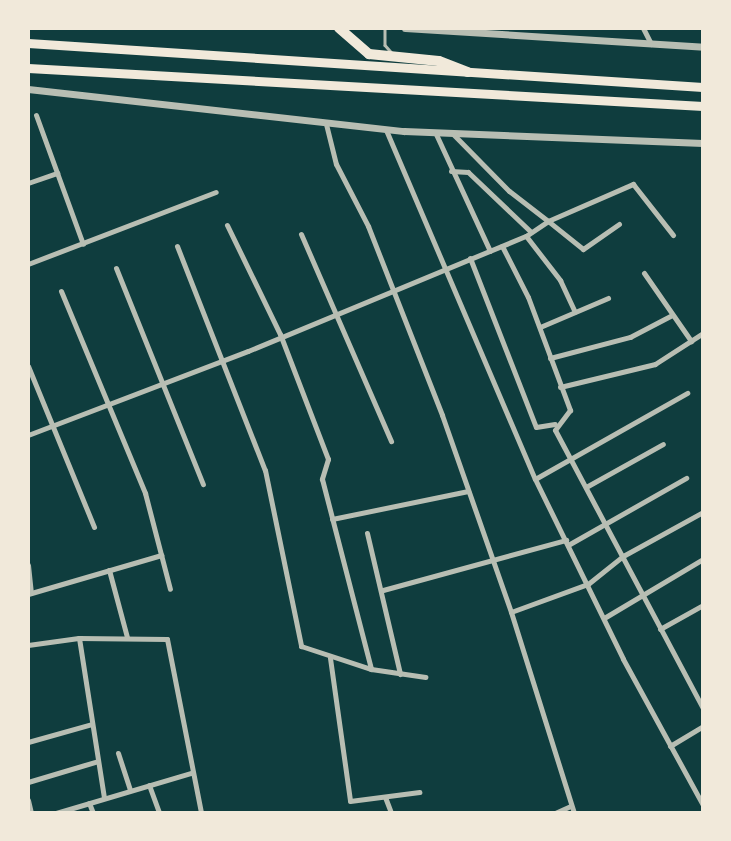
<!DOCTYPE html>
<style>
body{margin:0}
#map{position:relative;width:731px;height:841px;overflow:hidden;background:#0f3d3e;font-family:"Fira Sans",sans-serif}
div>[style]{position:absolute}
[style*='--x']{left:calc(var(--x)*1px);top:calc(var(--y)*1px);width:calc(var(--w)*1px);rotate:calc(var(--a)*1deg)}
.service>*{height:2.5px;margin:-1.25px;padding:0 1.25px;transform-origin:1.25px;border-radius:1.25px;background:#b8beb3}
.minor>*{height:5px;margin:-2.5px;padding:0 2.5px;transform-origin:2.5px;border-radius:2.5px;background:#b8beb3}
.tertiary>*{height:7px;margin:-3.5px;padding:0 3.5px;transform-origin:3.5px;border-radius:3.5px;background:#b8beb3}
.primary>*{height:9px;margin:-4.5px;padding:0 4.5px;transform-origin:4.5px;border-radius:4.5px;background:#f1e9da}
.motorway>*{height:10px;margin:-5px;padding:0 5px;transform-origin:5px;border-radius:5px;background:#f1e9da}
span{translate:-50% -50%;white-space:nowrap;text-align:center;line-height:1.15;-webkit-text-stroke:5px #f1e9da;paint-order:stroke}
.frame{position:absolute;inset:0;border:30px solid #f1e9da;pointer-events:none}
</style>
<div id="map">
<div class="service">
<div style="--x:385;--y:28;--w:17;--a:90"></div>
<div style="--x:385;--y:45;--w:11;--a:49"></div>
</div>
<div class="minor">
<div style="--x:643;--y:28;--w:18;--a:63"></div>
<div style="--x:36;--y:115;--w:137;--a:70"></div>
<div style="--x:326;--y:124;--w:41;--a:76"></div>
<div style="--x:336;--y:164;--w:70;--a:62.7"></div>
<div style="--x:368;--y:226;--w:203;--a:68.6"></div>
<div style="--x:442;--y:415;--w:209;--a:70.7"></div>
<div style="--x:511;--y:612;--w:211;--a:72.6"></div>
<div style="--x:386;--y:130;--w:379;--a:66.9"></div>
<div style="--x:535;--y:479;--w:200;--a:63.9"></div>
<div style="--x:623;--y:659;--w:166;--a:61.3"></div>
<div style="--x:435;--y:132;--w:131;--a:65.2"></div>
<div style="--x:451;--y:171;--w:17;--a:3"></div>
<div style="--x:468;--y:172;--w:87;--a:43.6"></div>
<div style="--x:28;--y:183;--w:31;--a:-19"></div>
<div style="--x:619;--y:224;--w:44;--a:145.2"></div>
<div style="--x:583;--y:249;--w:45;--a:-141.3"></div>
<div style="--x:548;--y:221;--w:93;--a:-23.5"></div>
<div style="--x:633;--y:184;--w:65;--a:51.9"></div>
<div style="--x:227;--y:225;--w:121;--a:64.1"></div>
<div style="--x:280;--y:334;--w:134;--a:69"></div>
<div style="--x:328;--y:459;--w:21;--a:107"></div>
<div style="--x:322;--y:479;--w:196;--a:75.5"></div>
<div style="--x:301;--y:234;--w:226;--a:66.5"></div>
<div style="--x:526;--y:236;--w:56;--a:52.3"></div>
<div style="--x:560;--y:280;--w:35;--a:65"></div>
<div style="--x:177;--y:246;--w:241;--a:68.6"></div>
<div style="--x:265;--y:470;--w:180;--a:78.4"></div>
<div style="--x:301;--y:646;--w:74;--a:18.2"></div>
<div style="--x:371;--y:669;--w:55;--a:8.4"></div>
<div style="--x:502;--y:246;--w:57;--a:63"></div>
<div style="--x:528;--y:297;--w:121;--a:69.6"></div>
<div style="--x:570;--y:410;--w:25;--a:127"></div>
<div style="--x:555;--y:430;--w:315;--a:62"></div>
<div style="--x:470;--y:258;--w:181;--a:68.7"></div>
<div style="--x:536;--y:427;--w:19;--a:-9"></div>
<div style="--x:28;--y:264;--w:201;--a:-21"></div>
<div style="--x:116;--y:268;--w:233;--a:68.1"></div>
<div style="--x:644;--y:273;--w:83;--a:55.3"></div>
<div style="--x:61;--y:291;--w:219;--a:67.4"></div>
<div style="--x:145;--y:493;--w:99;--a:75.4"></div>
<div style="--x:540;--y:327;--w:74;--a:-23.1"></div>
<div style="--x:550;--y:358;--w:83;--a:-14.7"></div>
<div style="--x:630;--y:337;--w:47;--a:-27.6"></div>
<div style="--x:28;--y:366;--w:174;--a:67.7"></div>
<div style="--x:560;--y:387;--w:98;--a:-13.6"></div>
<div style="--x:655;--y:364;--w:57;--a:-32.9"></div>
<div style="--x:28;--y:435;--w:235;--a:-20.9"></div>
<div style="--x:248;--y:351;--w:301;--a:-22.5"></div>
<div style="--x:526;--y:236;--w:27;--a:-34"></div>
<div style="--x:548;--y:221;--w:49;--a:-142.4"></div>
<div style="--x:509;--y:191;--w:81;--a:-134.5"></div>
<div style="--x:535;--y:479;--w:175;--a:-29.5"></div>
<div style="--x:586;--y:487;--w:88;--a:-29.2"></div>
<div style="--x:332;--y:519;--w:139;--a:-11.6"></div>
<div style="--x:367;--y:533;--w:145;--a:76.8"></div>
<div style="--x:568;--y:545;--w:136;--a:-29.6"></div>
<div style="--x:28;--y:565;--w:28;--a:84"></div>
<div style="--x:109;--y:570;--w:69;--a:75"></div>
<div style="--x:383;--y:590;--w:190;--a:-15.3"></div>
<div style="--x:28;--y:594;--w:139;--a:-16.3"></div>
<div style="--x:511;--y:612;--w:82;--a:-20"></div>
<div style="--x:588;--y:584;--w:45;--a:-38.7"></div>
<div style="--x:623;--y:556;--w:91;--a:-28.8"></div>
<div style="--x:604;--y:618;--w:115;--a:-30.8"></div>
<div style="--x:660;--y:629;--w:49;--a:-29.2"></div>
<div style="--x:79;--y:638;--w:162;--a:81.1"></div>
<div style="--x:28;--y:645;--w:51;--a:-7.8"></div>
<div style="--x:79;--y:638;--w:88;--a:0.7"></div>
<div style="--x:167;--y:639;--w:177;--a:78.9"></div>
<div style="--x:330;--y:658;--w:144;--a:82"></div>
<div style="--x:350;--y:801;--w:70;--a:-7.4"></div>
<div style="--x:28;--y:742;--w:66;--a:-15.7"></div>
<div style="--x:670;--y:746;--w:39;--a:-31"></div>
<div style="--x:118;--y:753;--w:39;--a:72"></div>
<div style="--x:28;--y:782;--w:73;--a:-16.7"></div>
<div style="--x:149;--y:785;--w:30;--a:70"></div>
<div style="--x:385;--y:797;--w:17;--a:69"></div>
<div style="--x:28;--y:800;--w:13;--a:77"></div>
<div style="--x:89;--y:803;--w:11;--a:68"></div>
<div style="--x:56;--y:813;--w:141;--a:-16.5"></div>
<div style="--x:555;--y:813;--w:17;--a:-24"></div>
</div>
<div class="tertiary">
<div style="--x:405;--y:28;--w:299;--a:3.6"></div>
<div style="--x:28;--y:89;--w:378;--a:6.4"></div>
<div style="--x:404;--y:131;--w:299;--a:2.3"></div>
</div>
<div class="primary">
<div style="--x:28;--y:43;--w:676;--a:3.73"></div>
<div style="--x:28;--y:68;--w:676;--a:3.22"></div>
</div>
<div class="motorway">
<div style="--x:339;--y:28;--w:40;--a:41"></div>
<div style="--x:369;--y:54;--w:70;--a:5.7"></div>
<div style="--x:439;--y:61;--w:31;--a:21"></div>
</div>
<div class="frame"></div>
</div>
